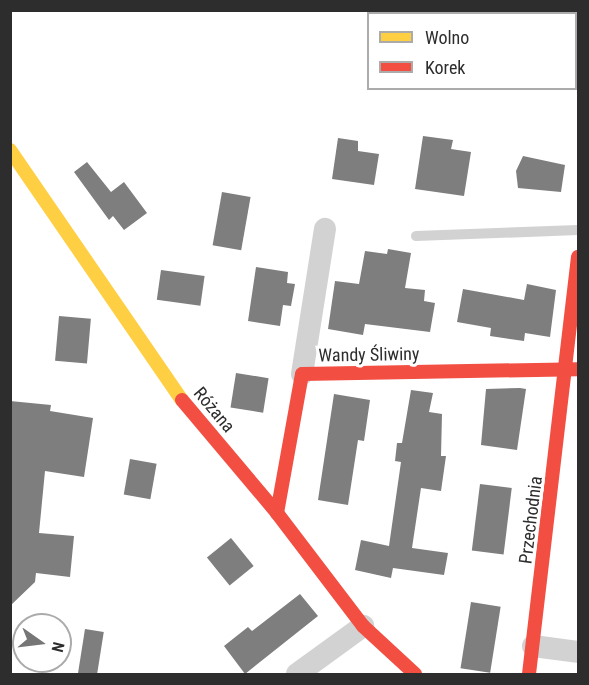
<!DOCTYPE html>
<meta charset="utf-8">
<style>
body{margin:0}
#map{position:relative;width:589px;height:685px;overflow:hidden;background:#fff;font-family:"Roboto Condensed",sans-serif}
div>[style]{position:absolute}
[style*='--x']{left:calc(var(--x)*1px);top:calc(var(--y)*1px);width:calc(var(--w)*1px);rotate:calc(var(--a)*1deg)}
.building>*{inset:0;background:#7e7e7e;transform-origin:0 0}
.lane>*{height:10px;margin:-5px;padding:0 5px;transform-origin:5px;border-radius:5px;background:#d2d2d2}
.street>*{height:22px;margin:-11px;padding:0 11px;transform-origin:11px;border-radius:11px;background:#d2d2d2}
.slow>*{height:14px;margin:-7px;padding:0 7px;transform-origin:7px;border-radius:7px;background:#ffcf43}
.jam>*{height:14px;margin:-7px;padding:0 7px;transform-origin:7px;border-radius:7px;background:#f24e42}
span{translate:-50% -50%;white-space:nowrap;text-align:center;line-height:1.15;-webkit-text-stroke:6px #fff;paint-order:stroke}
.street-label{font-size:18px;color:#2d2d2d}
.frame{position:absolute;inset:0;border:12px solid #2d2d2d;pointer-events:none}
.legend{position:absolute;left:367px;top:12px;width:210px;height:78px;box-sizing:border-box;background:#fff;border:2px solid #ababab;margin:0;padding:8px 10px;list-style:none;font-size:18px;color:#2d2d2d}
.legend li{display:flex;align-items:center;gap:12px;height:30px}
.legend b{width:30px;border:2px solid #ababab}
.north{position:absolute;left:12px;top:613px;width:60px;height:60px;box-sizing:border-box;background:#fff;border:2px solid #ababab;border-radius:50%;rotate:104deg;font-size:16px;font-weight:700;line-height:24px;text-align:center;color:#2d2d2d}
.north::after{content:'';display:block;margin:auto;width:21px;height:27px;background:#767676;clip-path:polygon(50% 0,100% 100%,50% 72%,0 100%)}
</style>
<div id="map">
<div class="building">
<div style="clip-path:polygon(423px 136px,453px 140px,451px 149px,471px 152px,464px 196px,415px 189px)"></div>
<div style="clip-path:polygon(338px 138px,358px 141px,358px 151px,379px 154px,374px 185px,332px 179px)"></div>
<div style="clip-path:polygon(523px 156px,565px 165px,561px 192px,518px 188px,516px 171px)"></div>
<div style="clip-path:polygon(87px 162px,111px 192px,124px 182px,147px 213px,124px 230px,113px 216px,109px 220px,74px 172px)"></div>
<div style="left:222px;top:192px;width:29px;height:54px;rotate:10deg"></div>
<div style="clip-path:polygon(388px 249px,411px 253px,405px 288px,425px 290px,424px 301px,435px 303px,430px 332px,365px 324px,363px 335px,328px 329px,335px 281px,359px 284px,365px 251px,387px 254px)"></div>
<div style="clip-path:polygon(256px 267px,288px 272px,287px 283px,295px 284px,291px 306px,283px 305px,280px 326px,248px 321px)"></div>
<div style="left:161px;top:270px;width:44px;height:30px;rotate:8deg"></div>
<div style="clip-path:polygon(527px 284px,556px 290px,550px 337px,525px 333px,524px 341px,490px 336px,491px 328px,457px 322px,463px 289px,524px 300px)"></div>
<div style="left:59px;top:316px;width:32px;height:45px;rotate:5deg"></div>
<div style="left:236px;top:373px;width:33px;height:35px;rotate:9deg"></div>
<div style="clip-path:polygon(520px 388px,526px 389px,517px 450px,481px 445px,486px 389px)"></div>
<div style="clip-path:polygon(411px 390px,433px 393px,429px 412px,442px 414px,441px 456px,446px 456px,441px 491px,421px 488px,412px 548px,448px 553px,444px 575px,393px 568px,391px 578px,355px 570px,361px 540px,389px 546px,401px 462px,395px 461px,397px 443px,402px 443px)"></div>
<div style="clip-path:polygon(334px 394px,370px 400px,364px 441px,358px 440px,348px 505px,318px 500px)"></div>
<div style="clip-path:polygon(10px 401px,51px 405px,50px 411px,93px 418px,84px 477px,45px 471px,39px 533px,74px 536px,70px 577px,36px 573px,35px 582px,10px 606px)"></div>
<div style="left:130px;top:459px;width:27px;height:36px;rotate:10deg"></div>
<div style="left:480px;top:484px;width:32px;height:67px;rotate:7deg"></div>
<div style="left:231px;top:538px;width:36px;height:31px;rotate:51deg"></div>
<div style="clip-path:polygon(300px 594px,318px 616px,245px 674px,224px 646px,248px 627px,252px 631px)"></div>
<div style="left:471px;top:602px;width:30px;height:67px;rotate:9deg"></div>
<div style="left:85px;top:629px;width:19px;height:47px;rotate:9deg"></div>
</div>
<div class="lane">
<div style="--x:416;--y:236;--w:162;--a:-2.1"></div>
</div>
<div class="street">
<div style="--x:302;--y:374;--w:147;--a:-81"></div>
<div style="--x:533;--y:646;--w:45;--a:7.6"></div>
<div style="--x:297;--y:674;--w:82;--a:-36"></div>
</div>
<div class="slow">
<div style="--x:10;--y:150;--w:303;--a:55.5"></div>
</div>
<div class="jam">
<div style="--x:182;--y:400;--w:148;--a:49.9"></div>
<div style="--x:277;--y:513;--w:142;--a:52.7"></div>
<div style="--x:363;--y:626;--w:71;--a:42.7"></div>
<div style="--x:277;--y:513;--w:141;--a:-79.8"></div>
<div style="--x:302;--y:374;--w:276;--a:-1"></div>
<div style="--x:529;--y:674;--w:420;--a:-83.3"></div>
</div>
<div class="street-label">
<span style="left:369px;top:355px;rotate:-1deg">Wandy Śliwiny</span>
<span style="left:214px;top:410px;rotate:50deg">Różana</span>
<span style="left:531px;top:520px;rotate:-83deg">Przechodnia</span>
</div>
<div class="frame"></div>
<ul class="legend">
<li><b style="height:8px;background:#ffcf43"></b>Wolno</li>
<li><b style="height:8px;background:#f24e42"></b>Korek</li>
</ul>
<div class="north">N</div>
</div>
